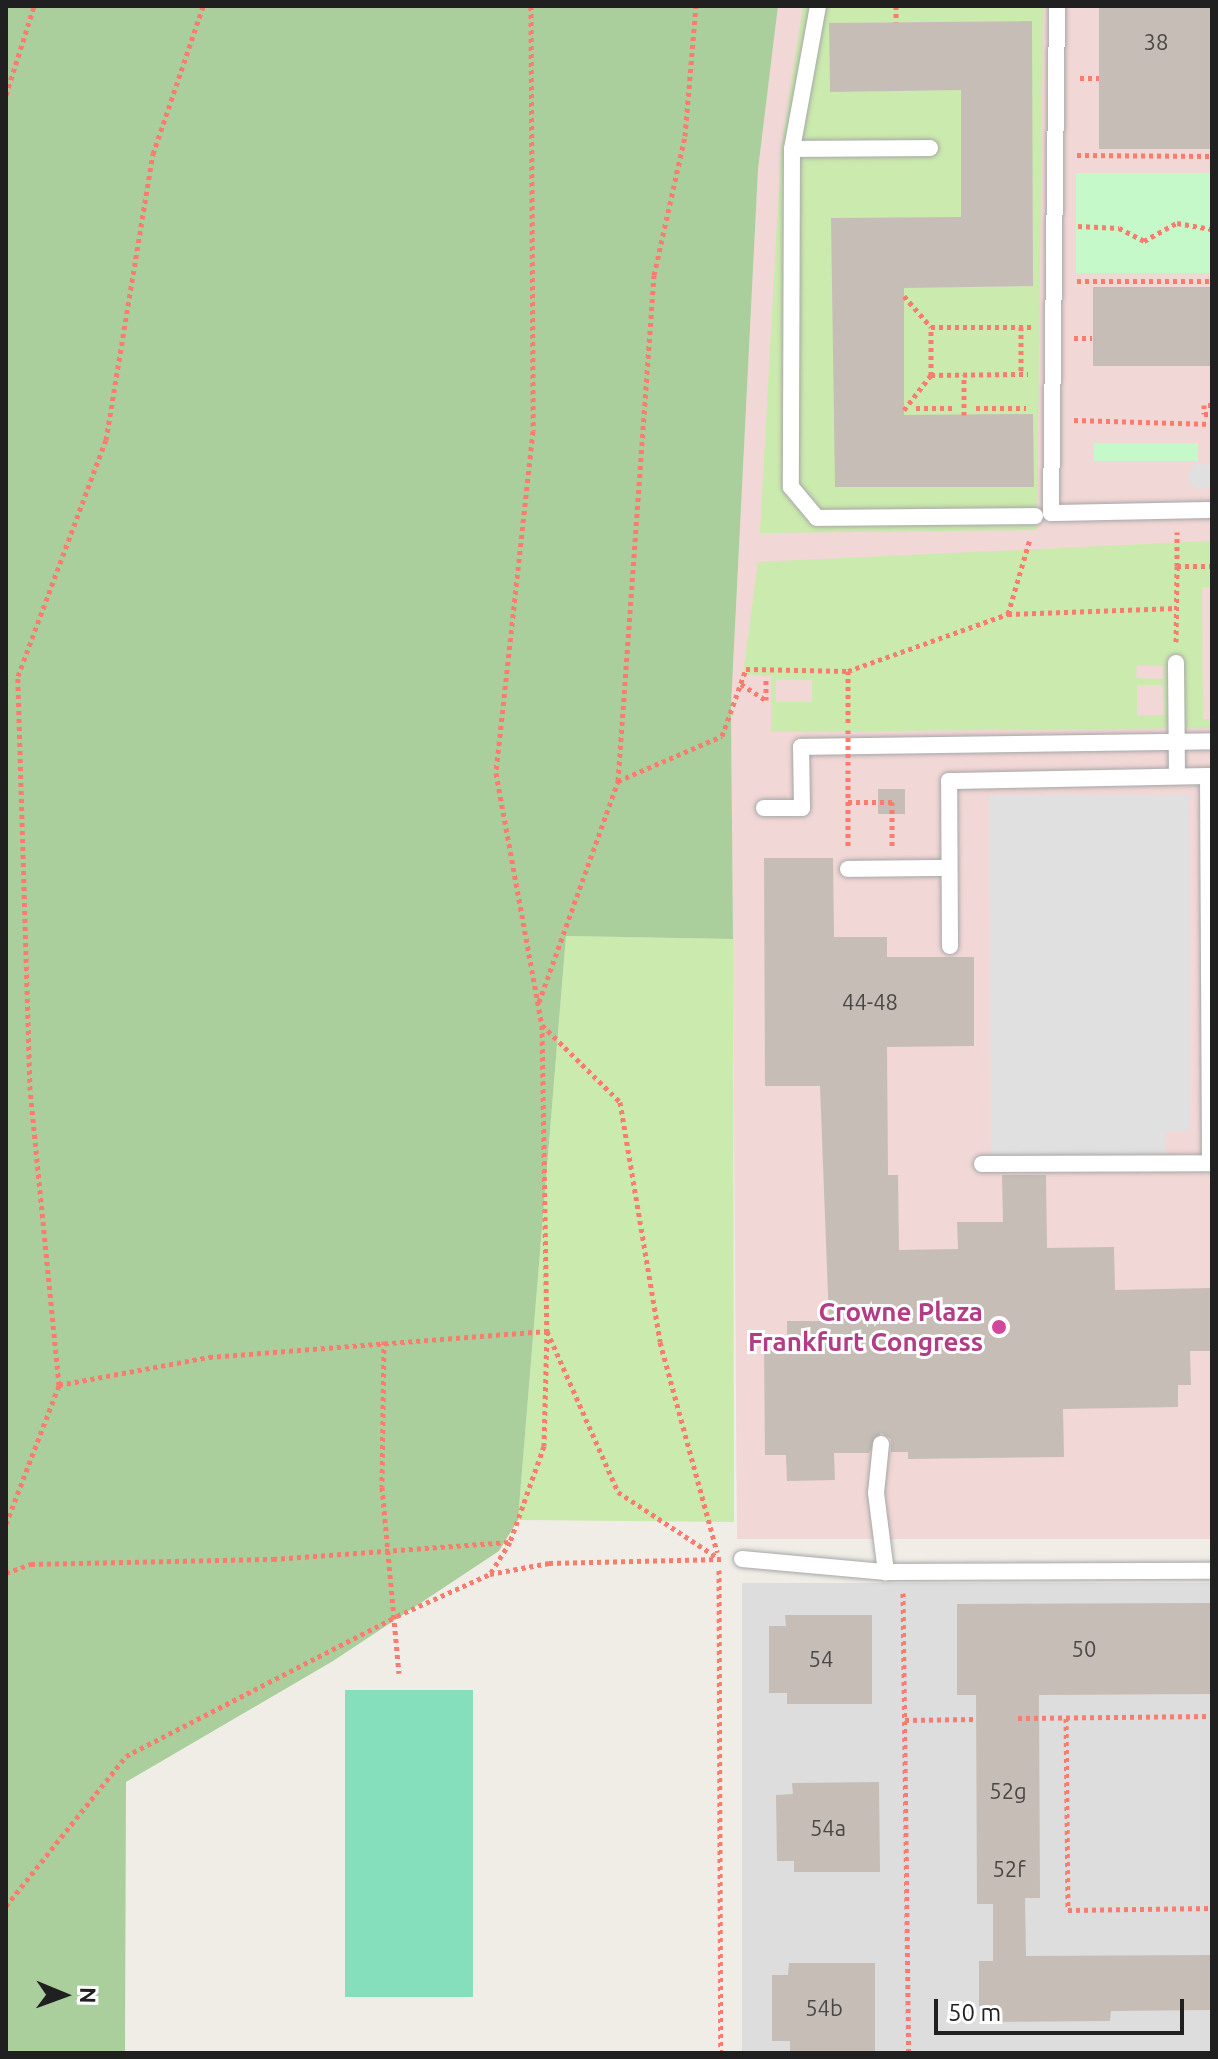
<!DOCTYPE html>
<style>
body{margin:0}
#map{position:relative;width:1218px;height:2059px;overflow:hidden;background:#f0ede7;font-family:Ubuntu,sans-serif}
div>[style]{position:absolute}
[style*='--x']{left:calc(var(--x)*1px);top:calc(var(--y)*1px);width:calc(var(--w)*1px);rotate:calc(var(--a)*1deg)}
.residential>*{inset:0;background:#dedddd;transform-origin:0 0}
.commercial>*{inset:0;background:#f1d7d6}
.grass>*{inset:0;background:#cbeaad}
.forest>*{inset:0;background:#abcf9c}
.park>*{inset:0;background:#c5f9c9;transform-origin:0 0}
.pitch>*{inset:0;background:#85dfbc;transform-origin:0 0}
.parking>*{inset:0;background:#e0e0e0}
.round{border-radius:50%}
.building>*{inset:0;background:#c5bdb6;transform-origin:0 0}
.path>*{height:5px;margin-top:-2.5px;transform-origin:0;background:repeating-linear-gradient(90deg,#f97c6f 0 4px,transparent 0 8px)}
.roads{filter:drop-shadow(0 0 2px #a7a7a7) drop-shadow(0 0 2px #a7a7a7)}
.lane>*{height:16px;margin:-8px;padding:0 8px;transform-origin:8px;border-radius:8px;background:#fff}
.path-bridge>*{height:5px;margin-top:-2.5px;transform-origin:0;background:repeating-linear-gradient(90deg,#f97c6f 0 4px,transparent 0 8px)}
.dots>*{width:22px;height:22px;translate:-50% -50%;box-sizing:border-box;border:4px solid #fff;border-radius:50%}
span{translate:-50% -50%;white-space:nowrap;text-align:center;line-height:1.15;-webkit-text-stroke:6px #fff;paint-order:stroke}
.number-label{font-size:22px;color:#494746}
.number-label span{-webkit-text-stroke-width:0}
.hotel-label{font-size:26px;color:#b23c85;font-weight:700}
.right{translate:-100% -50%;text-align:right}
.frame{position:absolute;inset:0;border:8px solid #202020;pointer-events:none}
.north{position:absolute;left:24px;top:1955px;width:80px;height:80px;-webkit-text-stroke:6px #fff;paint-order:stroke;rotate:91deg;font-size:22px;font-weight:700;line-height:32px;text-align:center;color:#202020}
.north::after{content:'';display:block;margin:auto;width:28px;height:36px;background:#202020;clip-path:polygon(50% 0,100% 100%,50% 72%,0 100%)}
.scale{position:absolute;left:934px;top:1999px;width:250px;height:36px;box-sizing:border-box;border:4px solid #202020;border-top:0;padding-left:10px;font-size:24px;line-height:28px;white-space:nowrap;color:#202020;-webkit-text-stroke:6px #fff;paint-order:stroke}
</style>
<div id="map">
<div class="residential">
<div style="left:1212px;top:1583px;width:470px;height:470px;rotate:90deg"></div>
</div>
<div class="commercial">
<div style="clip-path:polygon(778px 6px,1212px 6px,1212px 1539px,737px 1539px,731px 707px,758px 170px)"></div>
</div>
<div class="grass">
<div style="clip-path:polygon(evenodd,803px 6px,1043px 6px,1037px 530px,760px 533px,781px 149px,803px 6px,1031px 21px,1033px 286px,904px 288px,904px 415px,832px 218px,961px 217px,961px 90px,830px 91px,829px 23px,1031px 21px)"></div>
<div style="clip-path:polygon(evenodd,1212px 541px,1212px 587px,1202px 587px,1203px 719px,1212px 719px,1212px 728px,771px 732px,771px 676px,743px 675px,758px 562px,1212px 541px,1137px 666px,1163px 666px,1163px 679px,1136px 678px,1137px 666px,1212px 541px,776px 679px,812px 680px,812px 702px,776px 702px,776px 679px,1212px 541px,1137px 685px,1163px 685px,1164px 715px,1137px 715px,1137px 685px)"></div>
<div style="clip-path:polygon(566px 936px,733px 939px,734px 1522px,518px 1520px)"></div>
</div>
<div class="forest">
<div style="clip-path:polygon(6px 6px,778px 6px,758px 170px,731px 707px,733px 939px,566px 936px,518px 1520px,499px 1551px,333px 1661px,126px 1782px,125px 2053px,6px 2053px)"></div>
</div>
<div class="park">
<div style="left:1076px;top:173px;width:136px;height:100px"></div>
<div style="left:1198px;top:443px;width:18px;height:104px;rotate:90deg"></div>
</div>
<div class="pitch">
<div style="left:345px;top:1690px;width:128px;height:307px"></div>
</div>
<div class="parking">
<div class="round" style="left:1188px;top:463px;width:26px;height:26px"></div>
<div style="clip-path:polygon(989px 795px,1189px 795px,1190px 1131px,1166px 1132px,1165px 1154px,991px 1155px)"></div>
</div>
<div class="building">
<div style="left:1099px;top:6px;width:113px;height:143px"></div>
<div style="clip-path:polygon(1032px 21px,1033px 286px,904px 288px,904px 415px,1033px 414px,1034px 487px,835px 487px,831px 218px,961px 217px,961px 90px,830px 92px,829px 23px)"></div>
<div style="left:1093px;top:287px;width:119px;height:79px"></div>
<div style="left:878px;top:789px;width:27px;height:25px"></div>
<div style="clip-path:polygon(764px 858px,833px 858px,834px 937px,887px 937px,887px 957px,974px 957px,974px 1046px,887px 1047px,888px 1175px,898px 1175px,899px 1250px,958px 1249px,957px 1222px,1003px 1222px,1002px 1175px,1046px 1175px,1047px 1248px,1114px 1247px,1115px 1290px,1212px 1288px,1212px 1351px,1190px 1351px,1191px 1385px,1178px 1385px,1178px 1407px,1063px 1409px,1064px 1457px,908px 1459px,908px 1452px,891px 1452px,891px 1439px,881px 1433px,869px 1453px,834px 1453px,835px 1480px,787px 1481px,786px 1455px,765px 1455px,764px 1346px,787px 1346px,787px 1321px,829px 1321px,820px 1086px,765px 1086px)"></div>
<div style="clip-path:polygon(1212px 1603px,1212px 1694px,1039px 1695px,1040px 1898px,1025px 1898px,1026px 1956px,1212px 1955px,1212px 2010px,1111px 2011px,1110px 2021px,979px 2022px,979px 1961px,993px 1961px,993px 1904px,977px 1904px,976px 1695px,957px 1695px,957px 1604px)"></div>
<div style="clip-path:polygon(785px 1615px,872px 1615px,872px 1704px,787px 1704px,787px 1693px,769px 1693px,769px 1626px,786px 1626px)"></div>
<div style="clip-path:polygon(879px 1782px,880px 1872px,794px 1872px,794px 1861px,777px 1861px,776px 1795px,793px 1794px,792px 1783px)"></div>
<div style="clip-path:polygon(789px 1963px,875px 1963px,875px 2052px,790px 2052px,790px 2041px,772px 2041px,772px 1975px,788px 1975px)"></div>
</div>
<div class="path">
<div style="--x:531;--y:6;--w:425;--a:89.7"></div>
<div style="--x:533;--y:431;--w:344;--a:96.2"></div>
<div style="--x:496;--y:773;--w:256;--a:79.7"></div>
<div style="--x:542;--y:1025;--w:110;--a:44.6"></div>
<div style="--x:620;--y:1102;--w:243;--a:80.5"></div>
<div style="--x:660;--y:1342;--w:218;--a:74.8"></div>
<div style="--x:896;--y:6;--w:16;--a:90"></div>
<div style="--x:1080;--y:78;--w:19;--a:0"></div>
<div style="--x:6;--y:95;--w:93;--a:-72.5"></div>
<div style="--x:1077;--y:155;--w:135;--a:0.4"></div>
<div style="--x:1078;--y:226;--w:41;--a:2.8"></div>
<div style="--x:1119;--y:228;--w:28;--a:27"></div>
<div style="--x:1144;--y:241;--w:38;--a:-29"></div>
<div style="--x:1177;--y:223;--w:36;--a:10"></div>
<div style="--x:1077;--y:281;--w:135;--a:0"></div>
<div style="--x:904;--y:296;--w:41;--a:48.9"></div>
<div style="--x:931;--y:327;--w:101;--a:0"></div>
<div style="--x:1021;--y:327;--w:47;--a:90"></div>
<div style="--x:1074;--y:338;--w:18;--a:0"></div>
<div style="--x:931;--y:375;--w:48;--a:-90"></div>
<div style="--x:1212;--y:405;--w:8;--a:180"></div>
<div style="--x:1204;--y:405;--w:9;--a:90"></div>
<div style="--x:1204;--y:414;--w:8;--a:0"></div>
<div style="--x:916;--y:408;--w:36;--a:0"></div>
<div style="--x:976;--y:408;--w:50;--a:0"></div>
<div style="--x:904;--y:410;--w:44;--a:-52.4"></div>
<div style="--x:931;--y:375;--w:97;--a:-0.6"></div>
<div style="--x:964;--y:415;--w:40;--a:-90"></div>
<div style="--x:1074;--y:420;--w:138;--a:1.7"></div>
<div style="--x:1177;--y:566;--w:34;--a:-90"></div>
<div style="--x:1008;--y:614;--w:78;--a:-73.7"></div>
<div style="--x:1176;--y:642;--w:76;--a:-89.2"></div>
<div style="--x:1177;--y:566;--w:35;--a:0"></div>
<div style="--x:848;--y:671;--w:170;--a:-19.6"></div>
<div style="--x:1008;--y:614;--w:169;--a:-2"></div>
<div style="--x:741;--y:684;--w:30;--a:33"></div>
<div style="--x:766;--y:700;--w:20;--a:-90"></div>
<div style="--x:848;--y:770;--w:78;--a:90"></div>
<div style="--x:618;--y:781;--w:113;--a:-23.4"></div>
<div style="--x:722;--y:736;--w:71;--a:-70.3"></div>
<div style="--x:746;--y:669;--w:102;--a:1.1"></div>
<div style="--x:848;--y:671;--w:54;--a:90"></div>
<div style="--x:848;--y:802;--w:44;--a:0"></div>
<div style="--x:892;--y:802;--w:45;--a:90"></div>
<div style="--x:539;--y:1002;--w:235;--a:-70.3"></div>
<div style="--x:618;--y:781;--w:507;--a:-85.93"></div>
<div style="--x:654;--y:275;--w:142;--a:-77.4"></div>
<div style="--x:685;--y:136;--w:130;--a:-85.2"></div>
<div style="--x:542;--y:1025;--w:306;--a:89.1"></div>
<div style="--x:547;--y:1331;--w:176;--a:66.2"></div>
<div style="--x:618;--y:1492;--w:120;--a:33.4"></div>
<div style="--x:384;--y:1341;--w:146;--a:90.8"></div>
<div style="--x:382;--y:1487;--w:187;--a:84.8"></div>
<div style="--x:59;--y:1385;--w:153;--a:-10.6"></div>
<div style="--x:209;--y:1357;--w:339;--a:-4.4"></div>
<div style="--x:547;--y:1331;--w:115;--a:91.5"></div>
<div style="--x:544;--y:1446;--w:102;--a:109.5"></div>
<div style="--x:510;--y:1542;--w:38;--a:122"></div>
<div style="--x:6;--y:1524;--w:149;--a:-69.1"></div>
<div style="--x:59;--y:1385;--w:296;--a:-95.6"></div>
<div style="--x:30;--y:1090;--w:414;--a:-91.7"></div>
<div style="--x:18;--y:676;--w:252;--a:-69.6"></div>
<div style="--x:106;--y:440;--w:290;--a:-80.7"></div>
<div style="--x:153;--y:154;--w:156;--a:-71.3"></div>
<div style="--x:719;--y:1570;--w:483;--a:89.8"></div>
<div style="--x:6;--y:1573;--w:27;--a:-20"></div>
<div style="--x:31;--y:1564;--w:242;--a:-1.2"></div>
<div style="--x:273;--y:1559;--w:237;--a:-4.1"></div>
<div style="--x:903;--y:1593;--w:460;--a:89.3"></div>
<div style="--x:1018;--y:1718;--w:194;--a:-0.6"></div>
<div style="--x:1066;--y:1718;--w:192;--a:89.4"></div>
<div style="--x:1068;--y:1910;--w:144;--a:-0.8"></div>
<div style="--x:905;--y:1720;--w:71;--a:-0.8"></div>
<div style="--x:6;--y:1906;--w:192;--a:-51.3"></div>
<div style="--x:126;--y:1756;--w:305;--a:-27.3"></div>
<div style="--x:397;--y:1616;--w:102;--a:-24.3"></div>
<div style="--x:490;--y:1574;--w:60;--a:-10.6"></div>
<div style="--x:549;--y:1563;--w:172;--a:-1.3"></div>
</div>
<div class="roads">
<div class="lane">
<div style="--x:818;--y:6;--w:145;--a:100.3"></div>
<div style="--x:792;--y:149;--w:338;--a:90.2"></div>
<div style="--x:791;--y:487;--w:40;--a:50"></div>
<div style="--x:817;--y:518;--w:218;--a:-0.5"></div>
<div style="--x:1057;--y:6;--w:507;--a:90.68"></div>
<div style="--x:1051;--y:513;--w:161;--a:-1.1"></div>
<div style="--x:792;--y:149;--w:138;--a:-0.4"></div>
<div style="--x:1176;--y:663;--w:113;--a:89.5"></div>
<div style="--x:1208;--y:776;--w:387;--a:89.7"></div>
<div style="--x:764;--y:808;--w:38;--a:0"></div>
<div style="--x:802;--y:808;--w:61;--a:-90.9"></div>
<div style="--x:801;--y:747;--w:411;--a:-0.8"></div>
<div style="--x:848;--y:869;--w:101;--a:-0.6"></div>
<div style="--x:950;--y:946;--w:165;--a:-90.3"></div>
<div style="--x:949;--y:781;--w:263;--a:-1.1"></div>
<div style="--x:982;--y:1164;--w:230;--a:-0.2"></div>
<div style="--x:881;--y:1444;--w:49;--a:95.8"></div>
<div style="--x:876;--y:1493;--w:80;--a:82.8"></div>
<div style="--x:742;--y:1559;--w:145;--a:5.2"></div>
<div style="--x:886;--y:1572;--w:326;--a:-0.2"></div>
</div>
</div>
<div class="path-bridge">
<div style="--x:848;--y:765;--w:35;--a:-90"></div>
</div>
<div class="dots">
<div style="left:999px;top:1327px;background:#d1479c"></div>
</div>
<div class="number-label">
<span style="left:1156px;top:42px">38</span>
<span style="left:870px;top:1002px">44-48</span>
<span style="left:1084px;top:1649px">50</span>
<span style="left:821px;top:1659px">54</span>
<span style="left:1008px;top:1791px">52g</span>
<span style="left:828px;top:1828px">54a</span>
<span style="left:1009px;top:1869px">52f</span>
<span style="left:824px;top:2008px">54b</span>
</div>
<div class="hotel-label">
<span class="right" style="left:983px;top:1327px">Crowne Plaza<br>Frankfurt Congress</span>
</div>
<div class="frame"></div>
<div class="north">N</div>
<div class="scale">50 m</div>
</div>
